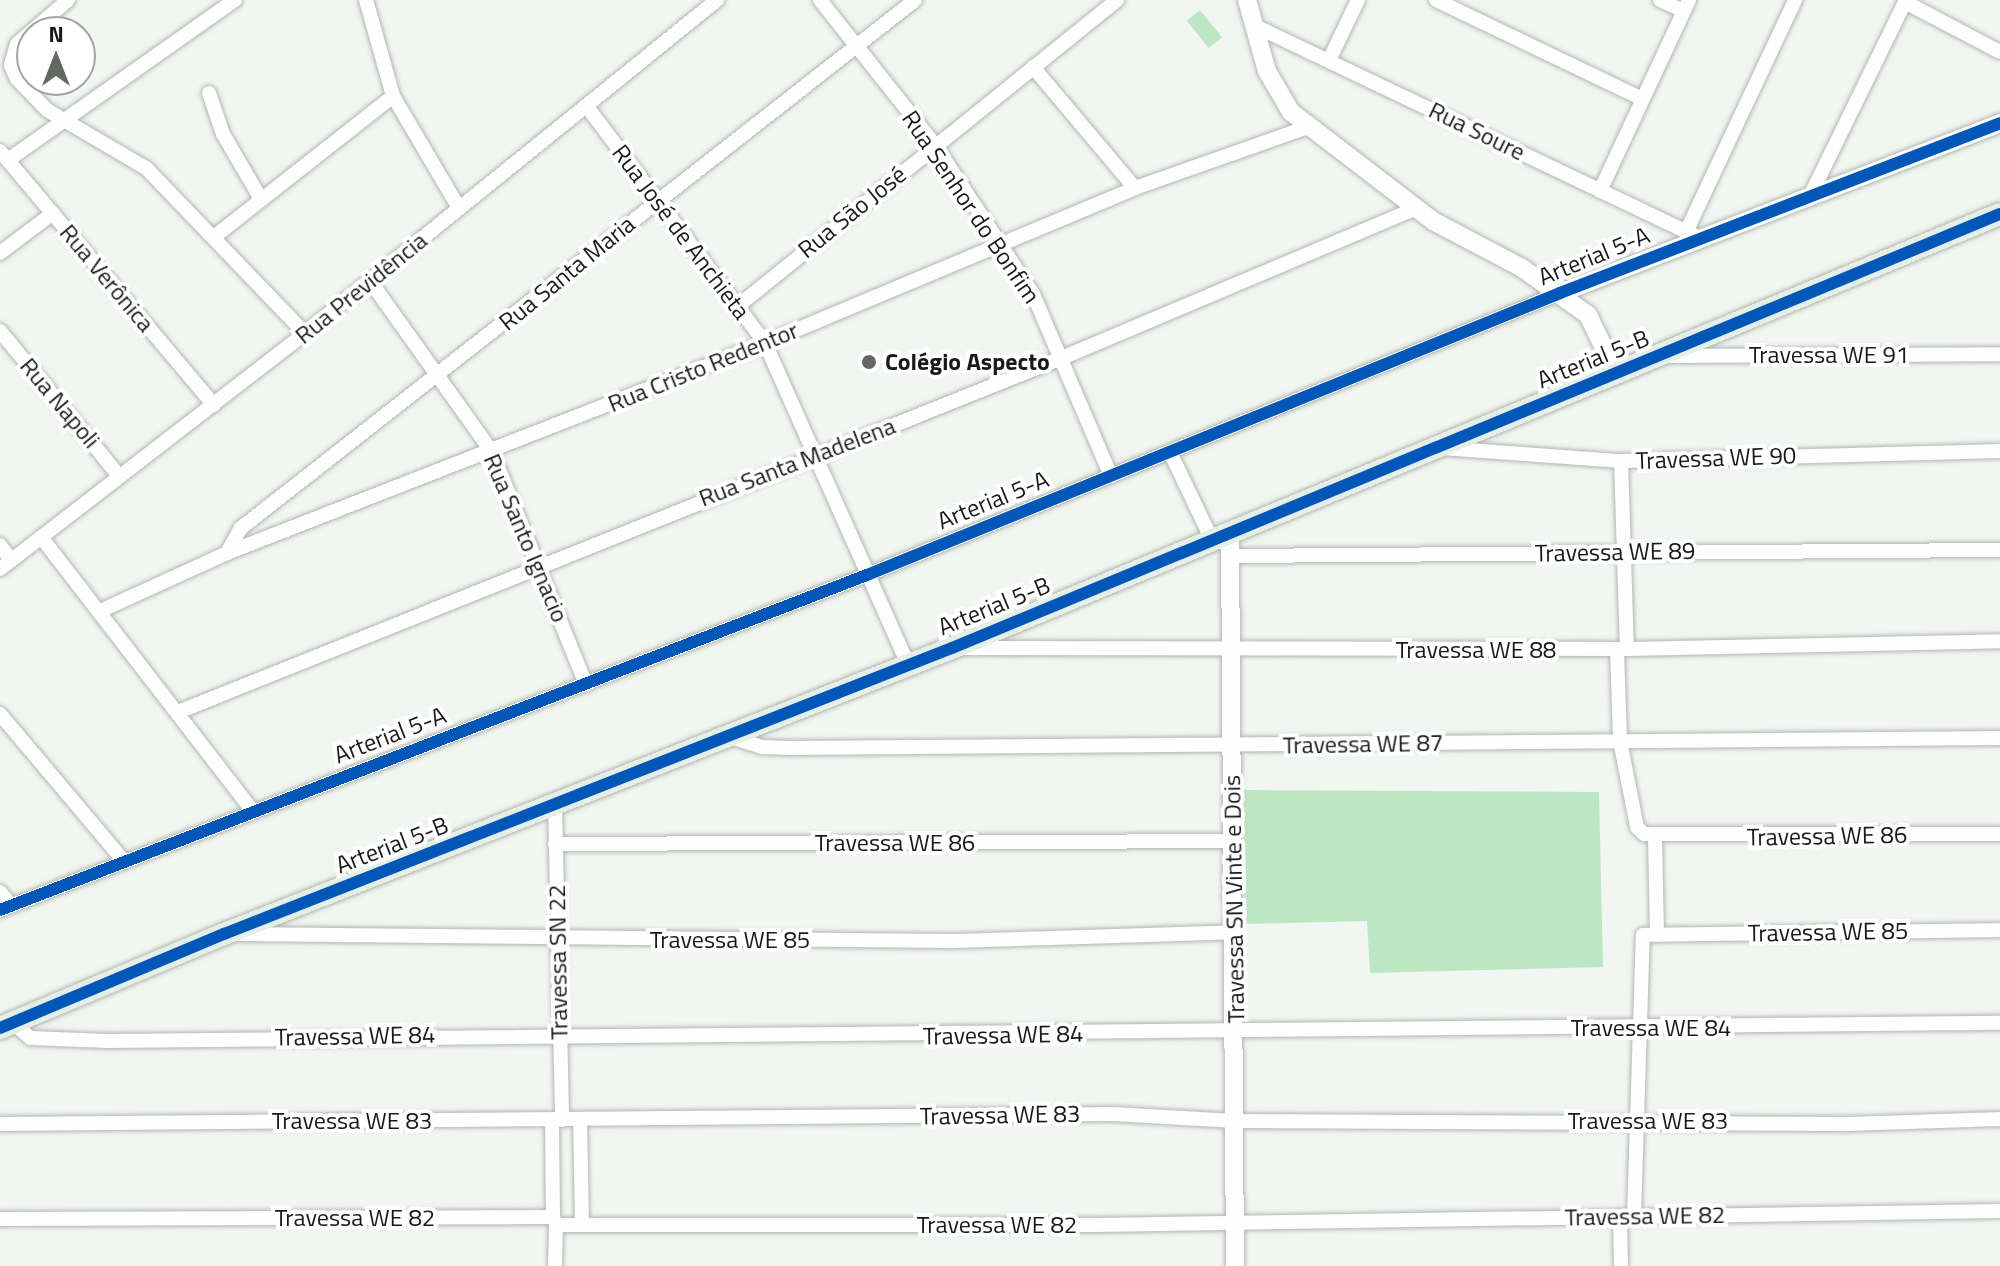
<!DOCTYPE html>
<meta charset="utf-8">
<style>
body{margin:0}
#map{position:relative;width:2000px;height:1266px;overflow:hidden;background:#f2f6f2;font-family:"Titillium Web",sans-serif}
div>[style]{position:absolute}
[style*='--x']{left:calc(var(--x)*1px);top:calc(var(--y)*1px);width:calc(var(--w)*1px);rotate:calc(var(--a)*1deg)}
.green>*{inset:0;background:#bde7c2;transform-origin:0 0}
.roads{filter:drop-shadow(0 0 2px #b3b6b3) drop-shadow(0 0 2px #b3b6b3)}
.minor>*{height:14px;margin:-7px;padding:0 7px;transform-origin:7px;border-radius:7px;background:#fdfefd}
.tertiary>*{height:18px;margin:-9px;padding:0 9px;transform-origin:9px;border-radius:9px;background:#fdfefd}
.primary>*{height:22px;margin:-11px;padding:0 11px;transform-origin:11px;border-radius:11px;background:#e6eee8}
.cycleway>*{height:12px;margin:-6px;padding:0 6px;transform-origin:6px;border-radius:6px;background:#0057b8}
.dots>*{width:22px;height:22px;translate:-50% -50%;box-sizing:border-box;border:4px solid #fff;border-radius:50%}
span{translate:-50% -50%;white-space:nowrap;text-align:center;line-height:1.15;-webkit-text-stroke:8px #fff;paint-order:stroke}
.street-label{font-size:24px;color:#171a18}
.poi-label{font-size:24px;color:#171a18;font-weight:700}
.left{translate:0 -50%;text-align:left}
.north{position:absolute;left:16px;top:16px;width:80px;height:80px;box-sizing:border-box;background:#fff;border:2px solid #a2a3a3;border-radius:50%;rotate:0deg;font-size:22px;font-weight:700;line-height:32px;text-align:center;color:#171a18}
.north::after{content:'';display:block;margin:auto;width:28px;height:36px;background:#646764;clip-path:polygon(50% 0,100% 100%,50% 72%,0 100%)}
</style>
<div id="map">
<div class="green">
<div style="left:1200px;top:10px;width:35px;height:17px;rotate:51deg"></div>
<div style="clip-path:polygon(1244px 790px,1599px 792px,1603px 967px,1370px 973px,1367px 921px,1245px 924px)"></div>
</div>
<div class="roads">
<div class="minor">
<div style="--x:68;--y:0;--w:67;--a:139.2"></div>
<div style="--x:17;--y:44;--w:22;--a:106"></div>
<div style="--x:11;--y:65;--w:15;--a:67"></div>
<div style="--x:17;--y:79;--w:43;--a:45.9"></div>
<div style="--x:47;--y:110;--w:115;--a:30.4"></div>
<div style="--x:146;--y:168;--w:229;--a:46.1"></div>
<div style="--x:366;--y:0;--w:100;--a:74.3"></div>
<div style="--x:393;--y:96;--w:130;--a:59.5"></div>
<div style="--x:820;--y:0;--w:185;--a:51.6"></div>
<div style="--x:935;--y:145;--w:178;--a:56.7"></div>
<div style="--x:1033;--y:294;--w:198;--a:66.8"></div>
<div style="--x:1436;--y:0;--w:229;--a:25.6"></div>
<div style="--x:1660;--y:0;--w:26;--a:25"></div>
<div style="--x:1905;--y:2;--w:107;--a:27.8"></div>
<div style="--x:1253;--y:25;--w:494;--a:25.5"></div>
<div style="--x:1330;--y:58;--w:64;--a:-64.2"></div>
<div style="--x:1033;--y:67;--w:158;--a:49.9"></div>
<div style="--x:209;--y:93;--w:43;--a:71.1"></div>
<div style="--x:223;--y:134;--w:75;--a:59.7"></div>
<div style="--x:588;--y:108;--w:294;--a:53"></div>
<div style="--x:765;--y:343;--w:351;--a:66"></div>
<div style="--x:0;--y:151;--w:332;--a:49.9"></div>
<div style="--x:8;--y:160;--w:278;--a:-35.2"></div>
<div style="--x:1600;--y:191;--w:211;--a:-65"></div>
<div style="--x:1810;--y:196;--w:218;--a:-63.9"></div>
<div style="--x:1686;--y:232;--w:256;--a:-64.8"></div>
<div style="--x:214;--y:237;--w:228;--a:-38.2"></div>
<div style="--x:0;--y:253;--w:66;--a:-37"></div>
<div style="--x:370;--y:281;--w:210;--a:54.5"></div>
<div style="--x:492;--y:452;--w:251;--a:68"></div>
<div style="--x:738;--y:306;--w:487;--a:-38.9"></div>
<div style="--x:0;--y:331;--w:188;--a:50.6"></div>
<div style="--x:1668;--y:356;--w:332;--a:-0.3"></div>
<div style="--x:1442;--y:448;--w:179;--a:4.2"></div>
<div style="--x:1621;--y:461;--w:379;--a:-1.5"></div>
<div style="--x:1170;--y:452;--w:98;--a:64.5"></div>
<div style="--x:1621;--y:461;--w:188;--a:88.2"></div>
<div style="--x:41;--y:537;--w:345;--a:52.3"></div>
<div style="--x:0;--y:545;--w:19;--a:54"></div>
<div style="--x:227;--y:553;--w:29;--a:-61"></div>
<div style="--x:241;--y:528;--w:856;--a:-38.07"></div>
<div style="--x:1231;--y:556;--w:769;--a:-0.45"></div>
<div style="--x:0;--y:569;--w:386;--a:-37.7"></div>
<div style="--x:305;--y:333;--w:530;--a:-38.95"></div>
<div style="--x:100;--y:611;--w:140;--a:-24.5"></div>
<div style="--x:227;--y:553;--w:578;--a:-21.32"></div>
<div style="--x:765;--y:343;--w:401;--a:-22.7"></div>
<div style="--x:1135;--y:188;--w:183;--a:-19.4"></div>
<div style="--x:965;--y:648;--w:662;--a:0.09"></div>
<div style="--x:1627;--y:649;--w:373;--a:-1.2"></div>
<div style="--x:1617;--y:649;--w:92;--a:88.1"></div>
<div style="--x:1620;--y:741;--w:88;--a:78.8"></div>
<div style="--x:1637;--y:827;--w:10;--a:45"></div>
<div style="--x:1644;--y:834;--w:356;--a:0"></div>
<div style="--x:178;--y:712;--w:954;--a:-21.83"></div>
<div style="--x:1064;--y:357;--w:382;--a:-22.9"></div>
<div style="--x:0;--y:714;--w:189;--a:49.9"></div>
<div style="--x:728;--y:736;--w:36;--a:18"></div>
<div style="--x:762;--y:747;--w:28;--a:2"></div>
<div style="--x:790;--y:748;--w:1210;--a:-0.47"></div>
<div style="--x:555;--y:804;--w:316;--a:88.7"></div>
<div style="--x:1655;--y:838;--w:97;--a:88.8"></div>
<div style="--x:555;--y:844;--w:679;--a:-0.25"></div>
<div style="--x:0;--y:892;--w:17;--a:50"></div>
<div style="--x:0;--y:910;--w:929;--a:-21.13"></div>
<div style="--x:867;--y:575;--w:748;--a:-22.14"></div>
<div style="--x:236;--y:934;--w:718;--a:0.56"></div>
<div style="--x:954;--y:941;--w:281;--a:-1.8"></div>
<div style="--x:13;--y:1023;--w:23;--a:41"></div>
<div style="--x:30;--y:1038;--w:78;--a:2.2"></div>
<div style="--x:108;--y:1041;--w:1892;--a:-0.55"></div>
<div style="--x:580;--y:1119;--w:106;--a:88.9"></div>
<div style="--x:552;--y:1120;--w:97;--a:89.4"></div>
<div style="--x:0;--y:1124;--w:1113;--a:-0.51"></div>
<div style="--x:1113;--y:1114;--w:122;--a:3.3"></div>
<div style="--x:1235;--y:1121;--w:612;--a:0.28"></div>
<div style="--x:1847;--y:1124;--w:153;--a:-1.9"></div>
<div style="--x:1620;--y:1216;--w:50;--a:88.9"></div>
<div style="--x:1634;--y:1216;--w:281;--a:-88.2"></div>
<div style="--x:1643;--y:935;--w:357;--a:-0.8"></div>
<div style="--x:0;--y:1219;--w:553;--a:-0.21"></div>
<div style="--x:553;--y:1217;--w:9;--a:69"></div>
<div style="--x:556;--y:1225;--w:540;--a:0"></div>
<div style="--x:1096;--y:1225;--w:904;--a:-0.89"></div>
<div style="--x:555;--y:1266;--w:41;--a:-88.6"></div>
</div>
<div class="tertiary">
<div style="--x:1247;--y:0;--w:74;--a:74.3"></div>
<div style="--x:1267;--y:71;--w:48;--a:59.7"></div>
<div style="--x:1291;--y:112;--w:179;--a:37.5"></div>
<div style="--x:1433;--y:221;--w:101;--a:27.8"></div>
<div style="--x:1522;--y:268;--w:81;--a:35.5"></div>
<div style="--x:1588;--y:315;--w:64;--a:64.2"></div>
<div style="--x:1560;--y:293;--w:472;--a:-21.1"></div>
<div style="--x:1230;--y:533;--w:733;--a:89.61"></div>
</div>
<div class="primary">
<div style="--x:0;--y:1028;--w:243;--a:-22.8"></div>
<div style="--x:224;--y:934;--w:782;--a:-21.45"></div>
<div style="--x:952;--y:648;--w:1134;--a:-22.5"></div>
</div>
</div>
<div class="cycleway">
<div style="--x:0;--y:910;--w:929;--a:-21.13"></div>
<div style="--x:867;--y:575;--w:748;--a:-22.14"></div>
<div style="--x:1560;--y:293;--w:472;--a:-21.1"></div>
<div style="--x:0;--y:1028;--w:243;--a:-22.8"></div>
<div style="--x:224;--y:934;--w:782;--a:-21.45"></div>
<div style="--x:952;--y:648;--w:1134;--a:-22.5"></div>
</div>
<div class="dots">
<div style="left:869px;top:362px;background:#646764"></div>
</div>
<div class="street-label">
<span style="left:1477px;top:131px;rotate:26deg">Rua Soure</span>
<span style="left:971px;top:207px;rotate:56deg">Rua Senhor do Bonfim</span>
<span style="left:852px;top:212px;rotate:-39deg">Rua São José</span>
<span style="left:681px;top:232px;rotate:53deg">Rua José de Anchieta</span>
<span style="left:1594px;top:256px;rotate:-22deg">Arterial 5-A</span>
<span style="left:567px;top:273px;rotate:-39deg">Rua Santa Maria</span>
<span style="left:107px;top:278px;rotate:50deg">Rua Verônica</span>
<span style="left:361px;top:288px;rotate:-39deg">Rua Previdência</span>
<span style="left:1829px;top:355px">Travessa WE 91</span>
<span style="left:1593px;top:359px;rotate:-22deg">Arterial 5-B</span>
<span style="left:703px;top:367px;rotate:-22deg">Rua Cristo Redentor</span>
<span style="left:60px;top:403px;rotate:50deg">Rua Napoli</span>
<span style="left:1716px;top:458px;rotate:-2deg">Travessa WE 90</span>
<span style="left:797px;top:462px;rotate:-21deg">Rua Santa Madelena</span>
<span style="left:993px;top:500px;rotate:-22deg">Arterial 5-A</span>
<span style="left:526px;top:538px;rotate:67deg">Rua Santo Ignacio</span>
<span style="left:1615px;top:552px;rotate:-1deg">Travessa WE 89</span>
<span style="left:994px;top:606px;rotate:-22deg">Arterial 5-B</span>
<span style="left:1476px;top:650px">Travessa WE 88</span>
<span style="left:390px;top:735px;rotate:-21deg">Arterial 5-A</span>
<span style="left:1363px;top:744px;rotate:-1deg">Travessa WE 87</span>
<span style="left:1827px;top:836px;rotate:-1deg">Travessa WE 86</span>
<span style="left:895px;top:843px">Travessa WE 86</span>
<span style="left:392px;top:845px;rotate:-21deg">Arterial 5-B</span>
<span style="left:1234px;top:899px;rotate:-91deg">Travessa SN Vinte e Dois</span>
<span style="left:1828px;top:932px;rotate:-1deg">Travessa WE 85</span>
<span style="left:730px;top:940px">Travessa WE 85</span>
<span style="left:558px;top:962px;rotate:-91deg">Travessa SN 22</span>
<span style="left:1651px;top:1028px">Travessa WE 84</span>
<span style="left:1003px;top:1035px;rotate:-1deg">Travessa WE 84</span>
<span style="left:355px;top:1036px;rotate:-1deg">Travessa WE 84</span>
<span style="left:1000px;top:1115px;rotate:-1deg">Travessa WE 83</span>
<span style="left:352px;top:1121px">Travessa WE 83</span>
<span style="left:1648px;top:1121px">Travessa WE 83</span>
<span style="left:1645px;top:1216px;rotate:-1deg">Travessa WE 82</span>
<span style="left:355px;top:1218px">Travessa WE 82</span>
<span style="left:997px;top:1225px">Travessa WE 82</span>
</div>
<div class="poi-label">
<span class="left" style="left:885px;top:362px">Colégio Aspecto</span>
</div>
<div class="north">N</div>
</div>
